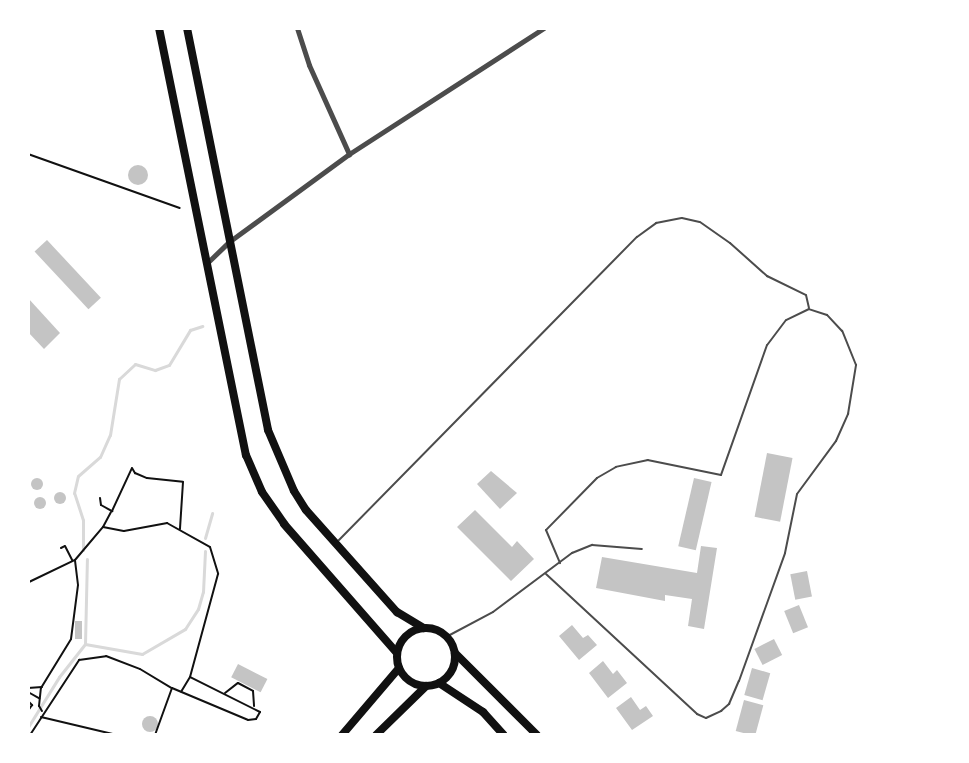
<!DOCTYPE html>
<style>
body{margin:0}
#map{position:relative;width:969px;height:763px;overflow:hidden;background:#fff;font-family:Bitter,serif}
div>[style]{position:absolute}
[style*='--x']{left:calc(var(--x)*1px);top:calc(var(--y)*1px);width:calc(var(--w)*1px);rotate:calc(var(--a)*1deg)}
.stream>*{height:3px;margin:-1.5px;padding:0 1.5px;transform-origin:1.5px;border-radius:1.5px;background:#d9d9d9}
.building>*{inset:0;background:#c4c4c4;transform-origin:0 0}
.round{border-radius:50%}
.path>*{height:2px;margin:-1px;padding:0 1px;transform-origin:1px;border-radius:1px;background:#111}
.service>*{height:2px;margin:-1px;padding:0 1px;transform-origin:1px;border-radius:1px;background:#4c4c4c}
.minor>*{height:5px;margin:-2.5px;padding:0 2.5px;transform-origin:2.5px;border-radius:2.5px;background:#4c4c4c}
.primary>*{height:8px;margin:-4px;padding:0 4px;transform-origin:4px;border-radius:4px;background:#111}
.primary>.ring{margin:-4px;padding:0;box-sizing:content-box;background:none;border:8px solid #111;border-radius:50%}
.trunk>*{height:8px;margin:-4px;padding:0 4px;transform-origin:4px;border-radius:4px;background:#111}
span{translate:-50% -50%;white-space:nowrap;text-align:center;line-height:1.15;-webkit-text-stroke:6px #fff;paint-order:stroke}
.frame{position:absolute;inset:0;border:30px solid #fff;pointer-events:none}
</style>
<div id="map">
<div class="stream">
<div style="--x:205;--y:538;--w:26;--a:-74"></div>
<div style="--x:83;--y:550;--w:30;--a:-90"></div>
<div style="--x:83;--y:520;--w:28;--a:-108"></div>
<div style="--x:74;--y:493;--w:17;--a:-77"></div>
<div style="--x:78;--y:476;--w:29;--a:-41"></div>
<div style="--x:100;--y:457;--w:24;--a:-66"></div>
<div style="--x:110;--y:435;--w:57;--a:-80.9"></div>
<div style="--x:119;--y:379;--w:22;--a:-43"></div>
<div style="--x:135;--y:364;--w:21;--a:17"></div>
<div style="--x:155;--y:370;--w:15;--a:-20"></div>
<div style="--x:169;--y:365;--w:41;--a:-59"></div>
<div style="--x:190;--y:330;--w:13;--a:-18"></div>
<div style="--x:85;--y:644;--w:58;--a:10"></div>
<div style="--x:142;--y:654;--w:50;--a:-30.2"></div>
<div style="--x:185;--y:629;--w:24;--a:-57"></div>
<div style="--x:198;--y:609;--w:18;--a:-74"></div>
<div style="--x:203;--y:592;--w:41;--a:-87.2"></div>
<div style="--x:28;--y:727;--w:59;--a:-58.2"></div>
<div style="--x:59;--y:677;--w:42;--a:-51.8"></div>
<div style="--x:85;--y:644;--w:85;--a:-88.7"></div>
</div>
<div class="building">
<div class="round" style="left:128px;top:165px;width:20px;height:20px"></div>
<div style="left:47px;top:240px;width:79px;height:17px;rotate:47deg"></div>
<div style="clip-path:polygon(28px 298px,60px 333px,44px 349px,28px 332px)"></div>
<div style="left:767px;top:453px;width:26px;height:65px;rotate:11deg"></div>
<div style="clip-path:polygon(491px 471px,517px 493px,500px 509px,477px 484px)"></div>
<div class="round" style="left:31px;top:478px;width:12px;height:12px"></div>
<div style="left:694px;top:478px;width:18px;height:70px;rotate:13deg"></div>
<div class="round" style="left:54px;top:492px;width:12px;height:12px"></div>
<div class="round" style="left:34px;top:497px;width:12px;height:12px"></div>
<div style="clip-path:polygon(475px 510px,512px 547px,517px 541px,534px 559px,511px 581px,457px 527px)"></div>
<div style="clip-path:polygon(701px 546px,717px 548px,704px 629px,688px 626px,692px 599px,665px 595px,665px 601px,596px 588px,602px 557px,697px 573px)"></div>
<div style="left:807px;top:571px;width:26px;height:17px;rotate:79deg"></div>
<div style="left:799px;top:605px;width:24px;height:16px;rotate:68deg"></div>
<div style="left:75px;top:621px;width:7px;height:18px"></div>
<div style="clip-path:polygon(572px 625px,583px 638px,588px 635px,597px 645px,579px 660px,559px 636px)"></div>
<div style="left:774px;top:639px;width:18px;height:22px;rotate:63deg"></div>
<div style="clip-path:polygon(603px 661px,613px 674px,617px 670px,627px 683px,608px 698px,589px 673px)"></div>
<div style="left:238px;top:664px;width:33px;height:15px;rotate:27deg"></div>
<div style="left:752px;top:668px;width:19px;height:28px;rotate:16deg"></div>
<div style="clip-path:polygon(631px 697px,640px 710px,646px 706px,653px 716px,632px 730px,616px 708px)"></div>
<div style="left:744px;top:700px;width:20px;height:32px;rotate:15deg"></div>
<div class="round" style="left:142px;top:716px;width:16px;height:16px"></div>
</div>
<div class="path">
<div style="--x:28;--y:154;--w:161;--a:19.6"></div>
<div style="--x:100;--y:498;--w:7;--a:82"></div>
<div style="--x:101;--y:505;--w:13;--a:29"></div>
<div style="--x:112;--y:511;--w:47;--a:-65.1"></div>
<div style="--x:132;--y:468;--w:6;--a:59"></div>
<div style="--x:135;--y:473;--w:13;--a:23"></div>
<div style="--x:147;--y:478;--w:36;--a:6"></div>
<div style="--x:183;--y:482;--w:47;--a:93.7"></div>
<div style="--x:103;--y:527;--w:17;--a:-62"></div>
<div style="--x:61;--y:548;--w:4;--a:-27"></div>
<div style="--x:65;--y:546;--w:16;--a:63"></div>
<div style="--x:28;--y:588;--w:6;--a:-81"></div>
<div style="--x:29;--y:582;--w:51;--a:-25.6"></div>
<div style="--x:75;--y:560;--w:43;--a:-49.7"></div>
<div style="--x:103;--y:527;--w:21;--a:11"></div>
<div style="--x:124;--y:531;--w:44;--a:-10.5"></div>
<div style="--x:167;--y:523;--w:49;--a:29.2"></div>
<div style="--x:210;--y:547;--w:28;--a:73"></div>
<div style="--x:218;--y:574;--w:107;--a:105.2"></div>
<div style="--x:28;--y:688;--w:14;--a:-4"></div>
<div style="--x:172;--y:688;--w:82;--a:22.8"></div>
<div style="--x:248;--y:720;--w:8;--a:-7"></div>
<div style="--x:256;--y:719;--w:8;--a:-60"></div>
<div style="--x:260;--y:712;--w:78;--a:-153.4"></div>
<div style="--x:190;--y:677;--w:17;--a:121"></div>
<div style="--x:28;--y:692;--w:13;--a:29"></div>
<div style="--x:225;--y:693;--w:16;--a:-38"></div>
<div style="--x:238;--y:683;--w:17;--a:28"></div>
<div style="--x:253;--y:691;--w:15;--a:86"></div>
<div style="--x:28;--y:701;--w:6;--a:45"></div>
<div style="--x:32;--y:705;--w:7;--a:124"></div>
<div style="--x:42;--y:711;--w:6;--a:-121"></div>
<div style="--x:39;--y:706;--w:18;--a:-84"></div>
<div style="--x:41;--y:688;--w:57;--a:-58.5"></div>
<div style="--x:71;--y:639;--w:54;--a:-82.6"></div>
<div style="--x:78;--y:585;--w:24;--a:-97"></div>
<div style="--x:41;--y:717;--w:78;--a:13.3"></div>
<div style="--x:30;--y:735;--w:90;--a:-56.8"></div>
<div style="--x:79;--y:660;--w:27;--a:-8"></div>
<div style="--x:106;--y:656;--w:36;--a:21"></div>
<div style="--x:140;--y:669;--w:37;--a:31"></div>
<div style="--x:172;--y:688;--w:50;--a:109.9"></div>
</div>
<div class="service">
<div style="--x:339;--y:540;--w:425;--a:-45.5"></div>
<div style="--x:637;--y:237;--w:24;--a:-36"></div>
<div style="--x:656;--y:223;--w:26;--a:-11"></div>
<div style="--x:682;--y:218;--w:18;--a:13"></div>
<div style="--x:700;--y:222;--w:37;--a:35"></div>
<div style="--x:730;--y:243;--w:50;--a:41.7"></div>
<div style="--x:767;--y:276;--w:43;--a:26"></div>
<div style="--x:806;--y:295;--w:13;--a:77"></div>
<div style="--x:546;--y:574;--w:206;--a:42.8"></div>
<div style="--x:697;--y:714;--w:10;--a:24"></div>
<div style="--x:706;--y:718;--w:17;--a:-25"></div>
<div style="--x:721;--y:711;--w:11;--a:-41"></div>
<div style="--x:729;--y:704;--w:25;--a:-67"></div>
<div style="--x:739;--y:681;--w:136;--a:-70.2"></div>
<div style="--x:785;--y:553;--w:60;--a:-78.5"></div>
<div style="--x:797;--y:494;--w:66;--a:-53.7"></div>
<div style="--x:836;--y:441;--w:30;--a:-66"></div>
<div style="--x:848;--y:414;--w:50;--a:-80.7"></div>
<div style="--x:856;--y:365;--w:37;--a:-112"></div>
<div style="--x:842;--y:331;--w:22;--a:-133"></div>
<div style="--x:827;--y:315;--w:19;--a:-162"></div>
<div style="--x:809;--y:309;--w:25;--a:154"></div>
<div style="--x:786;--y:320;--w:31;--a:127"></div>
<div style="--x:767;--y:345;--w:138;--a:109.5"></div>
<div style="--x:721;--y:475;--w:75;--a:-168.4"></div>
<div style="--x:648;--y:460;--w:33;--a:168"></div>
<div style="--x:616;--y:467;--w:22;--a:150"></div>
<div style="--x:597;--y:478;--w:73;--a:134.4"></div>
<div style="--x:546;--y:530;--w:36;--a:67"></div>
<div style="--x:446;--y:637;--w:53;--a:-28"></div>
<div style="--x:493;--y:612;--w:99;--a:-36.8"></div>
<div style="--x:572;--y:553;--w:22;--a:-22"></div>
<div style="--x:592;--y:545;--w:50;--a:4.6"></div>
</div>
<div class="minor">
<div style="--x:297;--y:28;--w:39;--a:72"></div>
<div style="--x:309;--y:65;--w:98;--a:65.8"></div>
<div style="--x:208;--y:262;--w:30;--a:-44"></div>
<div style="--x:230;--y:241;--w:147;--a:-36.2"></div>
<div style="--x:349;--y:154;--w:232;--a:-32.9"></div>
</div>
<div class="primary">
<div class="ring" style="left:397px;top:628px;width:50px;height:50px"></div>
<div style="--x:455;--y:653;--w:116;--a:45"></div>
<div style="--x:439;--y:683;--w:53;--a:33.4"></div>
<div style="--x:483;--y:712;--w:31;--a:48"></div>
<div style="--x:342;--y:735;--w:88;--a:-49.6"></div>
<div style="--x:376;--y:735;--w:70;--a:-44.4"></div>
</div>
<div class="trunk">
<div style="--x:159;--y:28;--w:436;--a:78.5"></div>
<div style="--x:246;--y:455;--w:40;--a:66.6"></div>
<div style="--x:262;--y:492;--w:39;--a:55"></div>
<div style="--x:284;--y:524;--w:171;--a:48.8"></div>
<div style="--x:187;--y:28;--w:410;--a:78.6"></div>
<div style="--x:268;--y:430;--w:66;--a:66.9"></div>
<div style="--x:294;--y:491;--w:22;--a:58"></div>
<div style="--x:306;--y:510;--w:137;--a:48.3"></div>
<div style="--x:397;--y:612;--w:31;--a:31"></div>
</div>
<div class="frame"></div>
</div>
